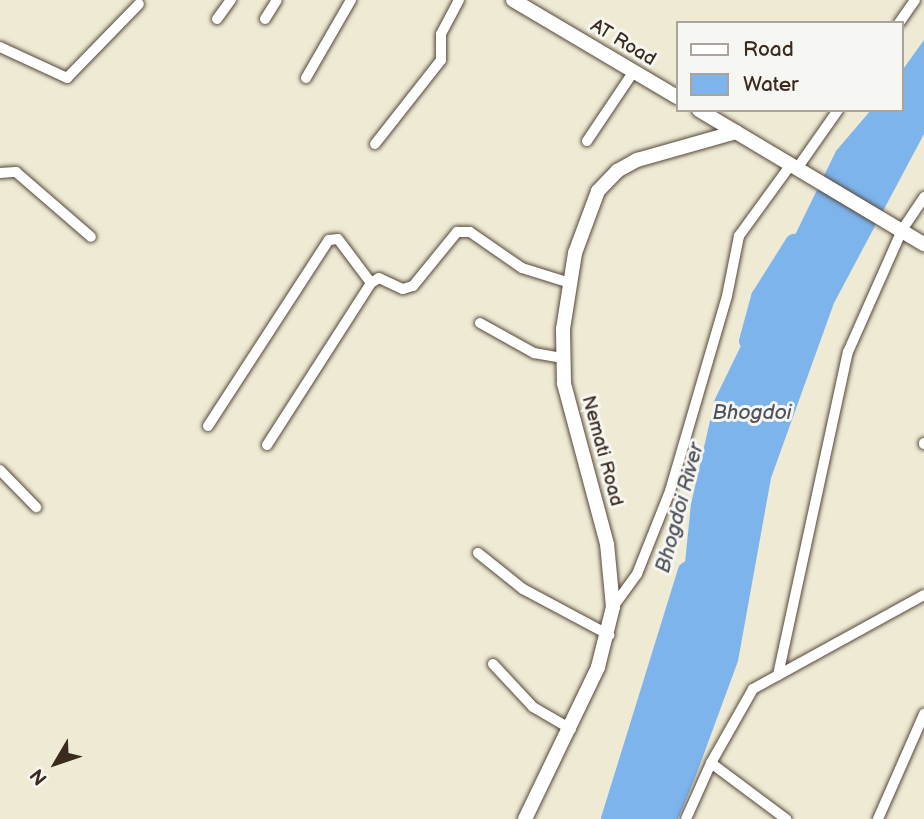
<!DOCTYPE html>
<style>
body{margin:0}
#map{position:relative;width:924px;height:819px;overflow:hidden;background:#eeead4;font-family:"Balsamiq Sans",sans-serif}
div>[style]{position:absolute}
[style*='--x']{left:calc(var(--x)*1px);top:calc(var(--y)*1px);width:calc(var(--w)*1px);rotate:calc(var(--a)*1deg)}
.water>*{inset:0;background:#7db4ec}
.river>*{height:18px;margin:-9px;padding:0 9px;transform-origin:9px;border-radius:9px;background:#7db4ec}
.roads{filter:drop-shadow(0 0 2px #564739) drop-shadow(0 0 2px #564739)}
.street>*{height:10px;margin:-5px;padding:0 5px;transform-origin:5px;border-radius:5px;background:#fff}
.secondary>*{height:14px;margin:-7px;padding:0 7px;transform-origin:7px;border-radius:7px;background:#fff}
span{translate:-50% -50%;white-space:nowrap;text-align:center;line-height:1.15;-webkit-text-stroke:6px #f6f6f2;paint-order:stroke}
.street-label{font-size:19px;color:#3b2a1e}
.water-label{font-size:21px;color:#4f535c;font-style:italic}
.legend{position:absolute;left:676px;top:21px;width:228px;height:91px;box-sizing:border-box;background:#f6f6f2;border:2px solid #aba49d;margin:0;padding:9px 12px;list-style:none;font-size:21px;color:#3b2a1e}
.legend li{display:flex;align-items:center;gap:14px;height:35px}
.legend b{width:35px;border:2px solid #aba49d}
.north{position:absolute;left:21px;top:728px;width:70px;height:70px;-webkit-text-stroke:5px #f6f6f2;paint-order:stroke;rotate:231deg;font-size:19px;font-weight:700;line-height:28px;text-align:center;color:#3b2a1e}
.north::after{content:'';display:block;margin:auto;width:24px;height:32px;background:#3b2a1e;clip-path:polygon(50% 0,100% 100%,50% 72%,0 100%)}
</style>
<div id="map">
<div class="water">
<div style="clip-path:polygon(924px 40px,924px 134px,834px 303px,771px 478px,738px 661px,695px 778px,678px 819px,614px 819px,662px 675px,681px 602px,691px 504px,715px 399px,836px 151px,871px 110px,901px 110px,901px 72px)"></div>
</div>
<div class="river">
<div style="--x:748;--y:341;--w:46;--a:-74.7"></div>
<div style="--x:760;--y:297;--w:64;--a:-57.8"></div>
<div style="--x:610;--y:819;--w:260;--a:-72.8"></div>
</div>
<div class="roads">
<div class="street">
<div style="--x:217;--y:19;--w:24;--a:-54"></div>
<div style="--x:265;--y:19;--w:22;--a:-58"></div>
<div style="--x:899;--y:23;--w:28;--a:-55"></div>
<div style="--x:0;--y:47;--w:74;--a:24.8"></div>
<div style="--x:67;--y:78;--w:103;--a:-45.8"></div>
<div style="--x:306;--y:78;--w:90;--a:-60"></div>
<div style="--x:587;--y:141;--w:84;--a:-56.1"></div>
<div style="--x:375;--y:144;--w:107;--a:-51.8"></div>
<div style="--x:441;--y:60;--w:26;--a:-90"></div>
<div style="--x:441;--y:34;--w:38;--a:-62"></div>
<div style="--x:798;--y:167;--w:70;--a:-54.9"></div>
<div style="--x:0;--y:173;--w:16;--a:-4"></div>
<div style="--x:16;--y:172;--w:99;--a:40.9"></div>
<div style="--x:480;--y:323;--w:62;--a:29.1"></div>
<div style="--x:534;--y:353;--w:28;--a:10"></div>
<div style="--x:208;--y:426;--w:222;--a:-57"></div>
<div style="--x:329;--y:240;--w:9;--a:-6"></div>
<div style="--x:338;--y:239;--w:55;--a:53.1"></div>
<div style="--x:924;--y:444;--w:1;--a:-90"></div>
<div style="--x:267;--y:445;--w:193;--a:-57.3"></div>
<div style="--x:371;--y:283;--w:9;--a:-32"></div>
<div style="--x:379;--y:278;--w:26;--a:25"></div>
<div style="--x:403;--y:289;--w:10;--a:-17"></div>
<div style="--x:413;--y:286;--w:70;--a:-50.8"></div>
<div style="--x:457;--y:232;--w:13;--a:0"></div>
<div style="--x:470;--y:232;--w:63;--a:34.7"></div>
<div style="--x:522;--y:268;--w:47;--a:17.3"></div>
<div style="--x:0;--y:470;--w:52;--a:45.8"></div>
<div style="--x:478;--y:553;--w:58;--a:38.7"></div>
<div style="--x:523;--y:589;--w:98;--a:28.1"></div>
<div style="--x:613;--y:607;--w:41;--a:-54"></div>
<div style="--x:637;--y:574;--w:89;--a:-68.3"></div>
<div style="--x:670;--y:491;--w:203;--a:-73.7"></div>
<div style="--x:727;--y:296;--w:61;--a:-78.7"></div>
<div style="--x:739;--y:236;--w:90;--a:-54"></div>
<div style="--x:493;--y:664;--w:59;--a:47.1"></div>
<div style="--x:533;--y:707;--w:44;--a:30.1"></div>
<div style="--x:778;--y:675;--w:330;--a:-77.8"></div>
<div style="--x:848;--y:352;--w:133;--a:-66.1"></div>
<div style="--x:902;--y:230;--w:40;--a:-56"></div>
<div style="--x:711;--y:763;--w:94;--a:36.7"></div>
<div style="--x:686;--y:819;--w:61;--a:-65.9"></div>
<div style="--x:711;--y:763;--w:85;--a:-60.4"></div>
<div style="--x:753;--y:689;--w:195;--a:-28.8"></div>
<div style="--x:878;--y:819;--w:115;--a:-66.3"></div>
</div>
<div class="secondary">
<div style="--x:513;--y:0;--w:191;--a:30.6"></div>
<div style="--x:699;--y:110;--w:262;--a:30.8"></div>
<div style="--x:525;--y:819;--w:169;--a:-64.3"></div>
<div style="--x:598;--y:667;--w:62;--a:-76"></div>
<div style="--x:613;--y:607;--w:63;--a:-95.4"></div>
<div style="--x:607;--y:544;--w:167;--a:-105"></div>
<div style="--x:564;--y:383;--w:54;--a:-91.1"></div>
<div style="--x:563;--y:329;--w:77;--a:-81"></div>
<div style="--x:575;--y:253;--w:66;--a:-69.6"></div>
<div style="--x:598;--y:191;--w:28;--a:-46"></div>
<div style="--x:617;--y:171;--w:23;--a:-29"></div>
<div style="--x:637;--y:160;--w:103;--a:-15.8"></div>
</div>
</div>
<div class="street-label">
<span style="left:623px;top:43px;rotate:31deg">AT Road</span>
<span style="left:602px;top:451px;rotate:75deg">Nemati Road</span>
</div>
<div class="water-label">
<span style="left:752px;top:413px">Bhogdoi</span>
<span style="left:680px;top:508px;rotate:-75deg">Bhogdoi River</span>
</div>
<ul class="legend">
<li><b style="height:9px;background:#fff"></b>Road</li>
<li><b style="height:19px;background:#7db4ec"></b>Water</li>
</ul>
<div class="north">N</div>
</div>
